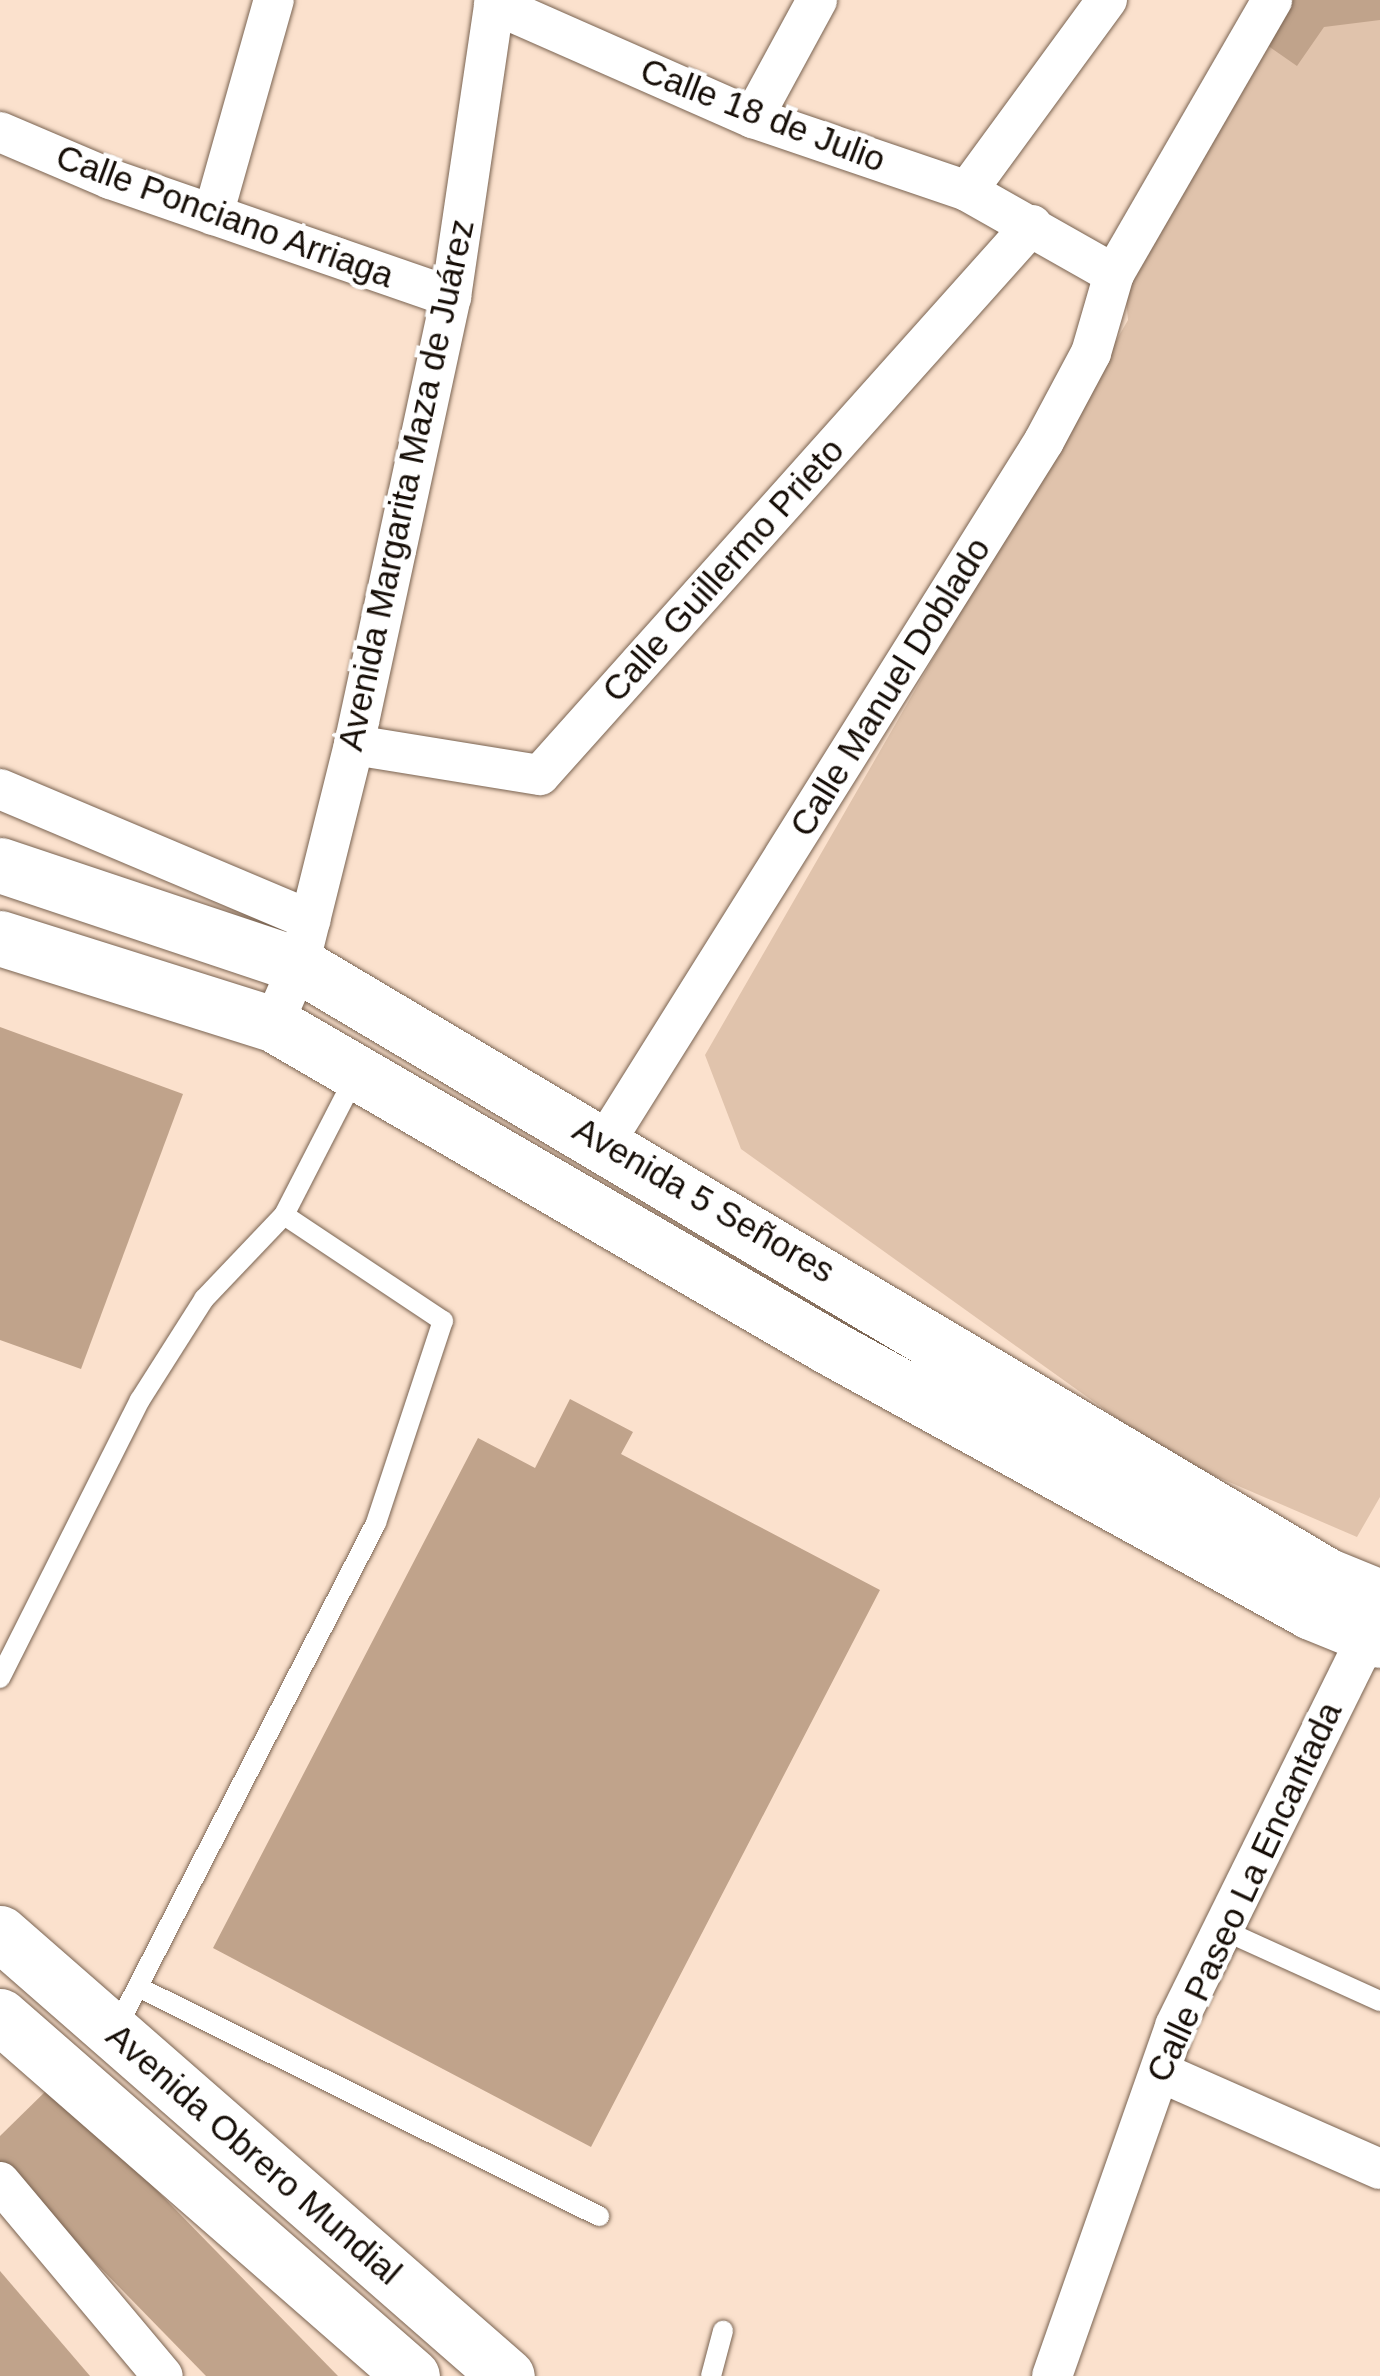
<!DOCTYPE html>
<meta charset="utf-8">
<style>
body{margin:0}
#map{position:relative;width:1380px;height:2376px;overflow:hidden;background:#fbe1cd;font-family:Helvetica,sans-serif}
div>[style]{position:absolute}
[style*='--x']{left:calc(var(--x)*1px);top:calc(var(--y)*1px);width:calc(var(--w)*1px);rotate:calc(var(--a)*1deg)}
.green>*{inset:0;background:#e0c3ac}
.building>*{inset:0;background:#c0a38b}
.roads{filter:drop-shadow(0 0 2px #796351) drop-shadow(0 0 2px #796351)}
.lane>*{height:20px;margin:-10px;padding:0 10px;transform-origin:10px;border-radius:10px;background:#fff}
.street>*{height:40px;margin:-20px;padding:0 20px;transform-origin:20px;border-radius:20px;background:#fff}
.secondary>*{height:55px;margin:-27.5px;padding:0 27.5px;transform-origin:27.5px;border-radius:27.5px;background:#fff}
span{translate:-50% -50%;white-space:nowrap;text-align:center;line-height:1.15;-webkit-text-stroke:9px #fff;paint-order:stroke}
.street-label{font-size:35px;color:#160e07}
</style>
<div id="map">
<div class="green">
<div style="clip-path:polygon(1289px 0,1380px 0,1380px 1497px,1357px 1537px,1171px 1457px,741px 1149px,705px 1055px,1128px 320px,1124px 277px)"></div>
</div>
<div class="building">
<div style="clip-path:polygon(1290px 0,1380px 0,1380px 20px,1324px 27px,1297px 66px,1264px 43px)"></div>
<div style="clip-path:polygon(0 1027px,183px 1094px,81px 1369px,0 1340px)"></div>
<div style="clip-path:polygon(570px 1399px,633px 1432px,621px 1454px,880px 1590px,591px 2147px,213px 1948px,478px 1438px,535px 1468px)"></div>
<div style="clip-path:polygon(53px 2084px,338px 2376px,206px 2376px,0 2165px,0 2136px)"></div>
<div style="clip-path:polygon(0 2271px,90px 2376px,0 2376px)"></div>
</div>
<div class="roads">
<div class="lane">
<div style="--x:0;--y:1678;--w:311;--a:-63.3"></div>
<div style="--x:140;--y:1400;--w:120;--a:-57.6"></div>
<div style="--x:204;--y:1299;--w:116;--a:-46.4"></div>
<div style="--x:284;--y:1215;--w:155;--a:-62.8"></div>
<div style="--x:1221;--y:1929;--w:175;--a:24.4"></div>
<div style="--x:138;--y:1987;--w:515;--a:26.42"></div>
<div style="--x:116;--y:2029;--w:569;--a:-62.8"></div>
<div style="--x:376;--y:1523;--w:213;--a:-71.7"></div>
<div style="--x:443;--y:1321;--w:191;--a:-146.3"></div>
<div style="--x:711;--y:2376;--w:47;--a:-75.1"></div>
</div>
<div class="street">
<div style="--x:494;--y:4;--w:283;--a:23.8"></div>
<div style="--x:753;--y:118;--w:226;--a:18.8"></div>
<div style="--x:967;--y:191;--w:169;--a:29.5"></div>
<div style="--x:753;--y:118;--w:134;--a:-61.5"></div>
<div style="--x:0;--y:132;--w:120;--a:23.1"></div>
<div style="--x:110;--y:179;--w:361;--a:19.1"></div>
<div style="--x:967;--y:191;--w:237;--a:-53.8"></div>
<div style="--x:213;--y:215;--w:223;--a:-74.2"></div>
<div style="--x:354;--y:745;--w:188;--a:9.2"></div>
<div style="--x:540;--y:775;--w:738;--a:-48.19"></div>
<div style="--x:0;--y:789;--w:337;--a:22.9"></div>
<div style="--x:273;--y:1024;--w:64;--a:-66.2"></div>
<div style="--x:299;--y:965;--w:227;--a:-76"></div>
<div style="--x:354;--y:745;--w:458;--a:-77.8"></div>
<div style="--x:451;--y:297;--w:300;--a:-81.6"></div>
<div style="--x:605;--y:1142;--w:827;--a:-57.94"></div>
<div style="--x:1044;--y:441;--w:100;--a:-61.9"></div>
<div style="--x:1091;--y:353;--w:82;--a:-73.8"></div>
<div style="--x:1114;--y:274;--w:316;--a:-60"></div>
<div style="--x:1160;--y:2072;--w:240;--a:23.8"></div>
<div style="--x:0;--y:2182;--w:253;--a:50"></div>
<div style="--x:1052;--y:2376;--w:371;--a:-70.6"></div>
<div style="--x:1175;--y:2026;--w:460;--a:-63.7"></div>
</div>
<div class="secondary">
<div style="--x:0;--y:865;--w:315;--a:18.5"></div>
<div style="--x:299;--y:965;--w:1194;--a:30.71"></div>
<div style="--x:1326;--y:1575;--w:58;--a:22.2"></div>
<div style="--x:0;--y:938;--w:286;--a:17.5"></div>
<div style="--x:273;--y:1024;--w:643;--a:30.15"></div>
<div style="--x:829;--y:1347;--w:550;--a:28.8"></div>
<div style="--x:1311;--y:1612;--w:74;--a:22.1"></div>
<div style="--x:0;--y:1933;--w:673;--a:41.15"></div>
<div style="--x:0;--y:2016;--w:547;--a:41.15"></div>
</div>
</div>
<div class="street-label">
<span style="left:763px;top:115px;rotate:21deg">Calle 18 de Julio</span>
<span style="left:225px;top:216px;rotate:20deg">Calle Ponciano Arriaga</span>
<span style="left:406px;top:485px;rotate:-78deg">Avenida Margarita Maza de Juárez</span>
<span style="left:723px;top:570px;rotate:-48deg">Calle Guillermo Prieto</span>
<span style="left:890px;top:687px;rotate:-58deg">Calle Manuel Doblado</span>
<span style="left:704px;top:1200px;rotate:30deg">Avenida 5 Señores</span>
<span style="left:1244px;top:1892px;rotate:-65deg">Calle Paseo La Encantada</span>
<span style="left:254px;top:2154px;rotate:41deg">Avenida Obrero Mundial</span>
</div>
</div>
